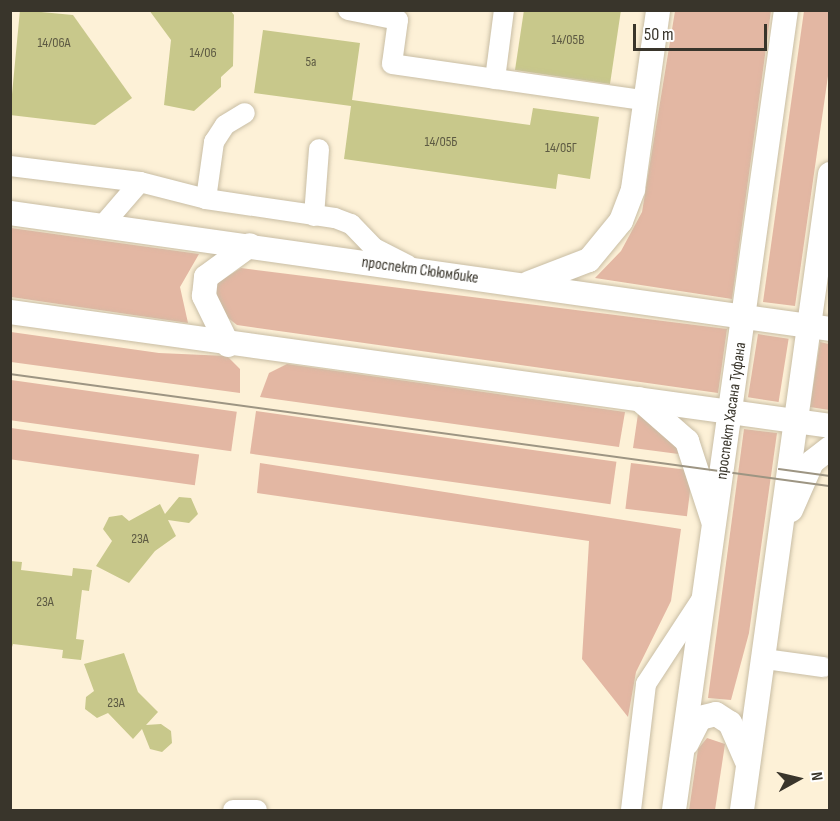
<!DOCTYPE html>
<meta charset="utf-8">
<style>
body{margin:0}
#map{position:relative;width:840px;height:821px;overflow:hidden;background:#fdf1d7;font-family:"Sofia Sans Condensed",sans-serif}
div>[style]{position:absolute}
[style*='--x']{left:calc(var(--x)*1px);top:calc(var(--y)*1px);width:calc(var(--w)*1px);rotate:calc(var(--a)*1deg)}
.green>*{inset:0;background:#e3b7a3;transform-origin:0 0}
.building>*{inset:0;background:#c8c88b}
.roads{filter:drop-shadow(0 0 2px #c8bda4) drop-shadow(0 0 2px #c8bda4)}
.minor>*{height:20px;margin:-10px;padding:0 10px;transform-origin:10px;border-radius:10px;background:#fff}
.major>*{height:24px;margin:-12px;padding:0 12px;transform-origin:12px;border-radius:12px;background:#fff}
.tram>*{height:1.5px;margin:-0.75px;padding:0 0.75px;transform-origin:0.75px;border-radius:0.75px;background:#9d9583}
span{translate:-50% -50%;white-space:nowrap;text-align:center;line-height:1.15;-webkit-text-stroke:4.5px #fff;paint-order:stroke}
.number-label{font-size:14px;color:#5d5a43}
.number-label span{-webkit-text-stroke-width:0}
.street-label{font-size:16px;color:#39352b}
.frame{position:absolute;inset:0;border:12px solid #39352b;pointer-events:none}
.north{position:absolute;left:768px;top:749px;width:60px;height:60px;-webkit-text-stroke:4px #fff;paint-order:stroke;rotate:82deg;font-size:16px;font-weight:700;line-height:24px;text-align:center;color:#39352b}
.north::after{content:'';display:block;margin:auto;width:21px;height:27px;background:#39352b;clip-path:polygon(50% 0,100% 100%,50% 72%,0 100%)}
.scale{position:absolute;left:633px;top:24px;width:134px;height:27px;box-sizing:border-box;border:3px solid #39352b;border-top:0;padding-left:8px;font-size:18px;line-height:21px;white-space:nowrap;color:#39352b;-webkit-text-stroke:4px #fff;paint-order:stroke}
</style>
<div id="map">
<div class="green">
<div style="clip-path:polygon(675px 11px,771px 11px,732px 299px,595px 278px,621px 251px,642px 212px)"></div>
<div style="clip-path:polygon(804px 11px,829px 11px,830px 62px,795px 306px,763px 302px)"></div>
<div style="clip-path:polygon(11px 228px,199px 254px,180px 287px,188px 323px,11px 297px)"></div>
<div style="clip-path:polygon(241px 268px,727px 329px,718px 393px,237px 325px,218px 310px,214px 285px)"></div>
<div style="clip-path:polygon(11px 332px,159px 353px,227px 356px,240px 369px,240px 393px,11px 362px)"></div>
<div style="left:758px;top:334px;width:31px;height:64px;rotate:9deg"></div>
<div style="clip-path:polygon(820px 342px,829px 344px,829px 410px,810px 407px)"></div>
<div style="clip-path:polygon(287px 364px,625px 412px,619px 447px,260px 397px,269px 373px)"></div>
<div style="left:11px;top:380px;width:228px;height:40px;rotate:8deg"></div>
<div style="left:256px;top:411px;width:364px;height:43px;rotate:8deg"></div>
<div style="clip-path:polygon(638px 414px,652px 420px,686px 455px,633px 448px)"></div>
<div style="left:11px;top:428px;width:190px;height:31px;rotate:8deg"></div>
<div style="clip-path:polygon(744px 429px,777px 433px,749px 633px,731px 700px,708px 698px)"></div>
<div style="clip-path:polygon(260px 463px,681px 529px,671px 601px,636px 672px,628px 717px,582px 659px,589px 541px,257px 493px)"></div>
<div style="left:631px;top:463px;width:62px;height:46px;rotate:7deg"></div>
<div style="clip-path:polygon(707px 738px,725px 744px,715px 810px,689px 810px,698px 749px)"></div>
</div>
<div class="building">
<div style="clip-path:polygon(20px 10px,73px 15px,132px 98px,95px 125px,10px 115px)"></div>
<div style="clip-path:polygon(149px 10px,230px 10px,234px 15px,233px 66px,221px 77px,221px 87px,194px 111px,164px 105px,171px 40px)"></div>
<div style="clip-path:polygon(524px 10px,621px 10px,610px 84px,515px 70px)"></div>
<div style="clip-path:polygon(263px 30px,360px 43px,352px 100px,530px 125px,533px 108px,599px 117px,590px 179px,558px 174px,556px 189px,344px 159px,351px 106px,254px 93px)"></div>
<div style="clip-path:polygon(179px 497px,191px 498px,198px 514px,189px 523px,168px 520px,176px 536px,155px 551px,129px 583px,96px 566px,112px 541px,103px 529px,109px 517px,122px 515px,129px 521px,160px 504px,165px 514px)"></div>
<div style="clip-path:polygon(10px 561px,22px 562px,21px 570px,72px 576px,73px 568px,92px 570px,89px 591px,82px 590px,76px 639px,84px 640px,81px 660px,62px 658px,63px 650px,13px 644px,10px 653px)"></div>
<div style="clip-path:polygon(124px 653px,138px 692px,158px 712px,146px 725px,161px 724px,171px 731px,172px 743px,162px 752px,150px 749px,142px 729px,133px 739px,108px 713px,97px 718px,85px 709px,86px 697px,94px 691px,84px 664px)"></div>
</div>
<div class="roads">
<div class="minor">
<div style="--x:348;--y:10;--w:51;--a:11.3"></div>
<div style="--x:398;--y:20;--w:44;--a:97.8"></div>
<div style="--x:392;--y:64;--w:254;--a:8.2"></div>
<div style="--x:495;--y:79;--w:70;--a:-82.6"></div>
<div style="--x:10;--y:166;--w:131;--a:7"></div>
<div style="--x:140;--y:182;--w:68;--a:14.4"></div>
<div style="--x:206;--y:199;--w:130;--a:8.4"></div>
<div style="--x:335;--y:218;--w:17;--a:21"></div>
<div style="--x:351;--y:224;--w:33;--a:46"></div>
<div style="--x:374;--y:248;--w:38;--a:27"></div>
<div style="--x:206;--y:199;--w:58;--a:-82"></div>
<div style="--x:214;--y:142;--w:20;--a:-57"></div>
<div style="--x:225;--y:125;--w:23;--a:-31"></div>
<div style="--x:314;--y:216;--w:67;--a:-85.7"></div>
<div style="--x:102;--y:226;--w:58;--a:-49.2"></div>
<div style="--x:765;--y:659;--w:59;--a:7.9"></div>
<div style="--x:233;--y:810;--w:24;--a:0"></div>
<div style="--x:631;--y:810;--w:127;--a:-83.2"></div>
<div style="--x:646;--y:684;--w:108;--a:-56.8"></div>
</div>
<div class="major">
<div style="--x:10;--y:213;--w:828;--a:8.05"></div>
<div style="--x:529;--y:283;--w:64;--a:-21"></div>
<div style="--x:589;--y:260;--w:50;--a:-50.6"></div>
<div style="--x:621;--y:221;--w:34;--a:-69"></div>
<div style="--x:633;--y:189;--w:181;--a:-82"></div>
<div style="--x:10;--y:312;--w:828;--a:7.91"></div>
<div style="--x:228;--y:345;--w:55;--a:-116.1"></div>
<div style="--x:204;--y:296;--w:19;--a:-84"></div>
<div style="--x:206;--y:277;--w:54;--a:-36"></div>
<div style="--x:639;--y:399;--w:64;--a:41.2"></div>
<div style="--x:687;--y:441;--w:84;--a:72"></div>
<div style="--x:791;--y:510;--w:52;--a:-66.4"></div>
<div style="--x:812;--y:462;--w:23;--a:-38"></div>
<div style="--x:687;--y:743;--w:28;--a:-63"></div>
<div style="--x:700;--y:718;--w:16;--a:-14"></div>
<div style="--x:716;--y:714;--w:17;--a:33"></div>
<div style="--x:730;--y:723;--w:45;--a:66.3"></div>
<div style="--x:674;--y:810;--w:808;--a:-82.03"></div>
<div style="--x:742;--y:810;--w:642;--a:-82.12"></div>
</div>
</div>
<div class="tram">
<div style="--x:10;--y:374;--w:828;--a:7.78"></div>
<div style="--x:779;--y:469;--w:51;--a:7.8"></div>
</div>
<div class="number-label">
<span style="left:568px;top:40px">14/05В</span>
<span style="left:54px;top:43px">14/06А</span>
<span style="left:203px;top:53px">14/06</span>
<span style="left:311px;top:62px">5а</span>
<span style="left:441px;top:142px">14/05Б</span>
<span style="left:561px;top:148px">14/05Г</span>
<span style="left:140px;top:539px">23А</span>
<span style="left:45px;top:602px">23А</span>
<span style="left:116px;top:703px">23А</span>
</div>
<div class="street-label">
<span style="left:420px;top:271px;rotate:8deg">проспект Сююмбике</span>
<span style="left:732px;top:411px;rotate:-82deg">проспект Хасана Туфана</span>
</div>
<div class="frame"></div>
<div class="north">N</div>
<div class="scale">50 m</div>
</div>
